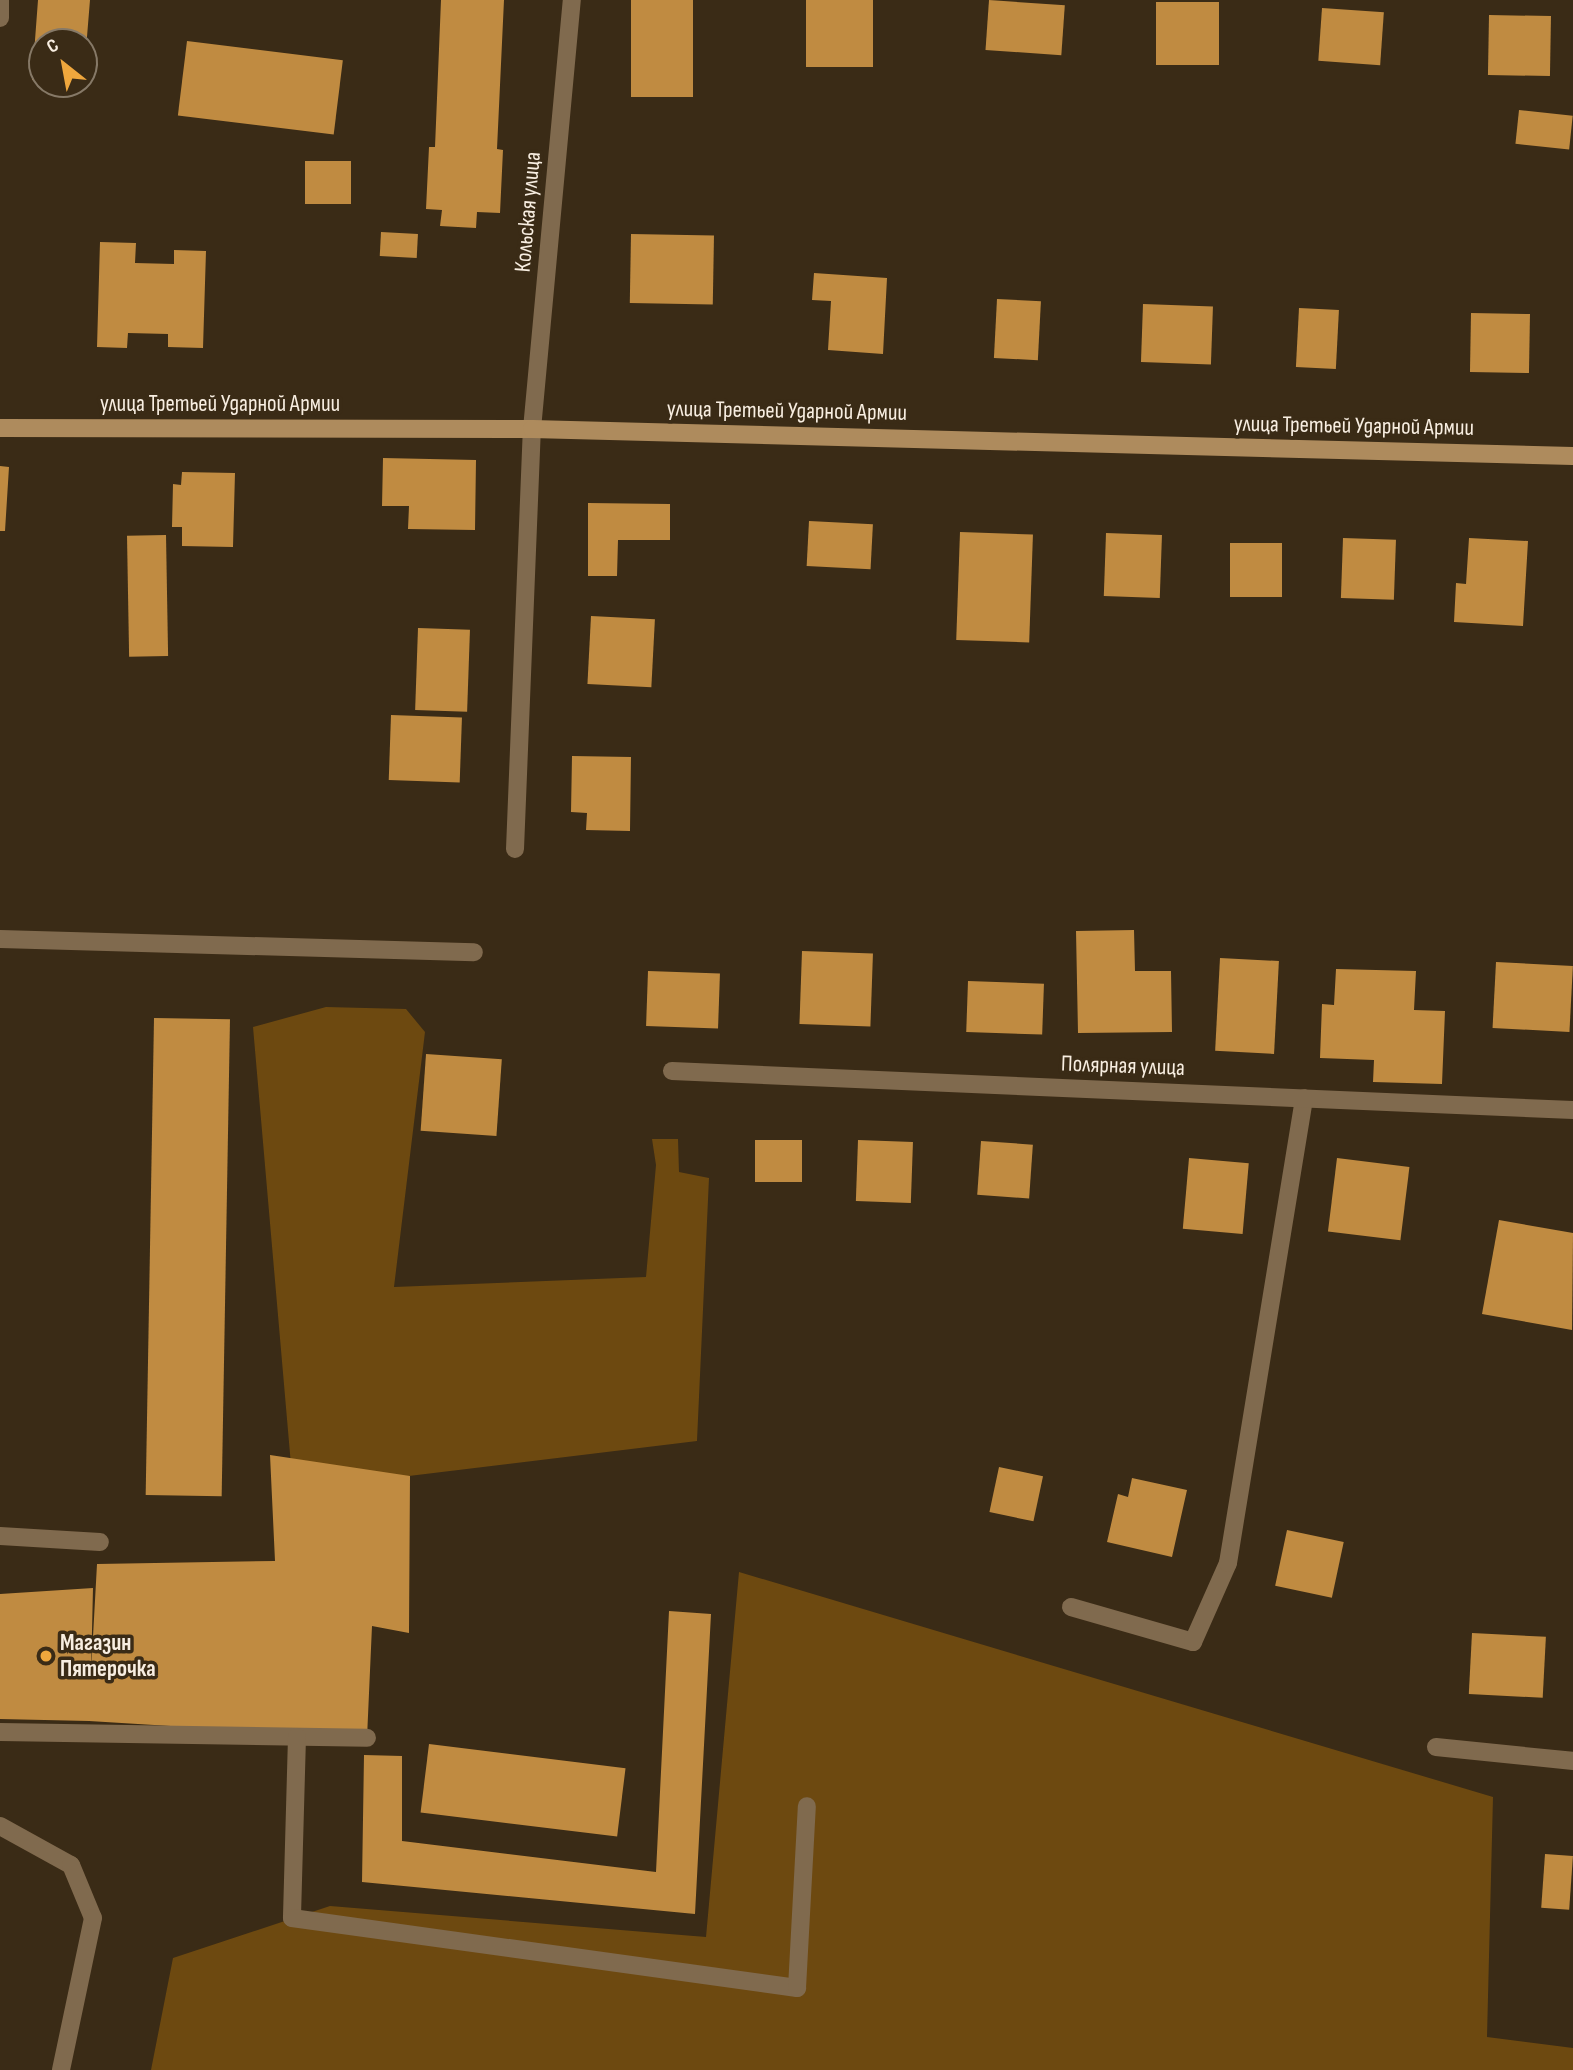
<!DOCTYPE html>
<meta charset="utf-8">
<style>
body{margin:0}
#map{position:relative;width:1573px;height:2070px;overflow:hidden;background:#3a2b16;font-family:"Sofia Sans Condensed",sans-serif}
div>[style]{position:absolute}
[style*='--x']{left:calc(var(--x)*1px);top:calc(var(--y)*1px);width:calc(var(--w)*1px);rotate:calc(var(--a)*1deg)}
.green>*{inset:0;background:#6d4910}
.building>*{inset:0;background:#c08b41;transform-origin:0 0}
.service>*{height:18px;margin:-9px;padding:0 9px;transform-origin:9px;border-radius:9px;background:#806a4e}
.minor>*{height:18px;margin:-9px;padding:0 9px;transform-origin:9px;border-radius:9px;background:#806a4e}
.secondary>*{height:18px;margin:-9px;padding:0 9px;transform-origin:9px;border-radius:9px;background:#ae8b5d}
.dots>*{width:19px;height:19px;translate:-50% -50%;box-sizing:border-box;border:4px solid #3a2b16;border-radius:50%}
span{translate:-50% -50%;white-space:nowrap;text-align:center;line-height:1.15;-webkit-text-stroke:7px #3a2b16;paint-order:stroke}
.street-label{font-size:23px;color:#f8eee1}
.poi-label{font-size:23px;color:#f8eee1;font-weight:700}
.left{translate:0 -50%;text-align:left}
.north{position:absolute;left:28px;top:28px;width:70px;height:70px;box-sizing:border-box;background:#3a2b16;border:2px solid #867967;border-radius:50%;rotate:329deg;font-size:19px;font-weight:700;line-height:28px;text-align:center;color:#f8eee1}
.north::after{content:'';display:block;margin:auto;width:24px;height:32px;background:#efa73d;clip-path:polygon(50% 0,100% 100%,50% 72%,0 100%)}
</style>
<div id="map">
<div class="green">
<div style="clip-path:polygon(326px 1007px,406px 1009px,425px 1032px,394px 1287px,646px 1277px,656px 1165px,652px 1139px,678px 1139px,679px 1172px,709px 1178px,697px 1441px,384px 1479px,291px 1465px,253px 1027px)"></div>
<div style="clip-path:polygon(739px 1572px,1493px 1797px,1487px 2037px,1573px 2048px,1573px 2070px,151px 2070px,173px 1958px,330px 1906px,706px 1937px)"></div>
</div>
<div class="building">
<div style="clip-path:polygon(38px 0,90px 0,86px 49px,84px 42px,42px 42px,42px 81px,32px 80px)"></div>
<div style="clip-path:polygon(441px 0,504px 0,497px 149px,503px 150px,500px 213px,477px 212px,476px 228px,440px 226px,442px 210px,426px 209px,429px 147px,435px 147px)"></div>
<div style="left:631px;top:0;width:62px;height:97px"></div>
<div style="left:806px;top:0;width:67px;height:67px"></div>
<div style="left:989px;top:0;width:76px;height:50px;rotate:4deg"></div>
<div style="left:1156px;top:2px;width:63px;height:63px"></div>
<div style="left:1322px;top:8px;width:62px;height:53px;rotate:4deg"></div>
<div style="left:1489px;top:15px;width:62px;height:60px;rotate:1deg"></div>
<div style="left:187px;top:41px;width:157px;height:75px;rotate:7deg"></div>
<div style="left:1519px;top:110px;width:54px;height:34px;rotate:6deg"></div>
<div style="left:305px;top:161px;width:46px;height:43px"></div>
<div style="left:381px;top:232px;width:37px;height:24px;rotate:3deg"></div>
<div style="left:631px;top:234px;width:83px;height:69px;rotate:1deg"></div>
<div style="clip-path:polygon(100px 242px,136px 243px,135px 263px,174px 264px,174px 250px,206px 251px,203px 348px,168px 347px,168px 334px,128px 333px,127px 348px,97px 347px)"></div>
<div style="clip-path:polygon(814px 273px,887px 278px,883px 354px,828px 350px,831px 301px,812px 300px)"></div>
<div style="left:997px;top:299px;width:44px;height:59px;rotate:3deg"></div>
<div style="left:1143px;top:304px;width:70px;height:58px;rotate:2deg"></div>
<div style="left:1299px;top:308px;width:40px;height:59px;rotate:3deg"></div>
<div style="left:1471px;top:313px;width:59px;height:59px;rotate:1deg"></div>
<div style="clip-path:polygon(383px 458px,476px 460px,475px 530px,408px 529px,409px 506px,382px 506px)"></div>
<div style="clip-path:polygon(0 466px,9px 467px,5px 531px,0 531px)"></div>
<div style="clip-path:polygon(182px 472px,235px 473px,233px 547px,182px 546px,182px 527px,172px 527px,173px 484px,181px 485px)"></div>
<div style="clip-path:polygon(588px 503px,670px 504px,670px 540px,618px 540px,617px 576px,588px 576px)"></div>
<div style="left:809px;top:521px;width:64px;height:45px;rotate:3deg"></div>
<div style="left:960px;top:532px;width:73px;height:108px;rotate:2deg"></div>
<div style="left:1106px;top:533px;width:56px;height:63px;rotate:2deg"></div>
<div style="left:166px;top:535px;width:121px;height:39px;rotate:89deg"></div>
<div style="left:1343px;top:538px;width:53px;height:60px;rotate:2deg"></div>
<div style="clip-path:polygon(1469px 538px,1528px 541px,1523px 626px,1454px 622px,1456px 583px,1466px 584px)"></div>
<div style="left:1282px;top:543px;width:54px;height:52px;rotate:90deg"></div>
<div style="left:591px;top:616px;width:64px;height:68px;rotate:3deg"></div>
<div style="left:418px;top:628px;width:52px;height:82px;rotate:2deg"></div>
<div style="left:391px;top:715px;width:71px;height:65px;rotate:2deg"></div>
<div style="clip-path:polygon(572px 756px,631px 757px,630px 831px,586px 830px,587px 813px,571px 812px)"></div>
<div style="clip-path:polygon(1134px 930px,1135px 971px,1171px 971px,1172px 1032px,1078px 1033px,1076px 931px)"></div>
<div style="left:802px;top:951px;width:71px;height:73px;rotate:2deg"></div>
<div style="left:1220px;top:958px;width:59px;height:93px;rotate:3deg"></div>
<div style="left:1496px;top:962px;width:77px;height:66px;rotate:3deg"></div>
<div style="clip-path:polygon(1336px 969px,1416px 971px,1414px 1010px,1445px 1011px,1442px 1084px,1373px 1082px,1374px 1060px,1320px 1058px,1322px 1004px,1334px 1005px)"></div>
<div style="left:648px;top:971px;width:72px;height:55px;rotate:2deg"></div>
<div style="left:968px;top:981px;width:76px;height:51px;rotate:2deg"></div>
<div style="left:154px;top:1018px;width:76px;height:477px;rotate:1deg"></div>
<div style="left:426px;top:1054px;width:76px;height:77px;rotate:4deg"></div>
<div style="left:755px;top:1140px;width:47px;height:42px"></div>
<div style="left:858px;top:1140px;width:55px;height:61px;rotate:2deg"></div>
<div style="left:981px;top:1141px;width:52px;height:54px;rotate:4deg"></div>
<div style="left:1189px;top:1158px;width:60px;height:71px;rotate:5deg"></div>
<div style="left:1337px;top:1158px;width:73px;height:74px;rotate:7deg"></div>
<div style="clip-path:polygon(1499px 1220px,1573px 1233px,1572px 1330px,1482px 1314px)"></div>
<div style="clip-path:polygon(270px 1455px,410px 1476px,409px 1633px,372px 1626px,367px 1738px,89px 1721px,0 1719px,0 1594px,93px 1588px,91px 1673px,97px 1564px,275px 1561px)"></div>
<div style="left:999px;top:1467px;width:45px;height:46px;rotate:12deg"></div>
<div style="clip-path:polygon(1132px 1478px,1187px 1490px,1172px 1557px,1107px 1542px,1118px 1494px,1128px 1497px)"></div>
<div style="left:1287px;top:1530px;width:58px;height:57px;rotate:12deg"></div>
<div style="clip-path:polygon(669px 1611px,711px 1614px,695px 1914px,362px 1882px,364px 1755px,402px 1756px,402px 1841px,656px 1872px)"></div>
<div style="left:1472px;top:1633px;width:74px;height:61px;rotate:3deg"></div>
<div style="left:429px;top:1744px;width:198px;height:69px;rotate:7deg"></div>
<div style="left:1545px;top:1854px;width:28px;height:54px;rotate:4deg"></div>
</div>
<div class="service">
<div style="--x:0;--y:18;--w:18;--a:-90"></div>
<div style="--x:0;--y:1536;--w:100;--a:3.4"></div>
<div style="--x:1071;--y:1607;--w:127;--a:16"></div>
<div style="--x:1193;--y:1642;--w:86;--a:-66.1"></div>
<div style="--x:1228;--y:1563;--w:471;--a:-80.7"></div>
<div style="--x:0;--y:1826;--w:81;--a:28.8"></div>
<div style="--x:71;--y:1865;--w:57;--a:67.5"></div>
<div style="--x:93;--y:1918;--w:155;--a:101.9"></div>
</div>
<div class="minor">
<div style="--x:515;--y:849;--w:420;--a:-87.7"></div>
<div style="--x:532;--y:429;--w:431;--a:-84.7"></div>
<div style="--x:0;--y:939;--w:474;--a:1.6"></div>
<div style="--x:672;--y:1071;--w:902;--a:2.48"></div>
<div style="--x:0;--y:1732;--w:367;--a:0.9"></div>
<div style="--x:297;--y:1737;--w:181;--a:91.6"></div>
<div style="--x:292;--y:1918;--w:510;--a:7.89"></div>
<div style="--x:797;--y:1988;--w:182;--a:-86.9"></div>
<div style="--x:1436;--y:1747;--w:138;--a:5.8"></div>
</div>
<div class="secondary">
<div style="--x:0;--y:428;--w:532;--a:0.11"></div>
<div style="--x:532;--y:429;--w:1041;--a:1.49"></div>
</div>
<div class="dots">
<div style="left:46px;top:1656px;background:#efa73d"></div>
</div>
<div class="street-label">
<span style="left:528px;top:212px;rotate:-85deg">Кольская улица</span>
<span style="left:220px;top:404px">улица Третьей Ударной Армии</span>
<span style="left:787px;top:411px;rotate:1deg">улица Третьей Ударной Армии</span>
<span style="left:1354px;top:426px;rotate:1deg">улица Третьей Ударной Армии</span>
<span style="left:1123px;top:1066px;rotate:2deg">Полярная улица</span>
</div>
<div class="poi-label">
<span class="left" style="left:60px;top:1656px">Магазин<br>Пятерочка</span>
</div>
<div class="north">С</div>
</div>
